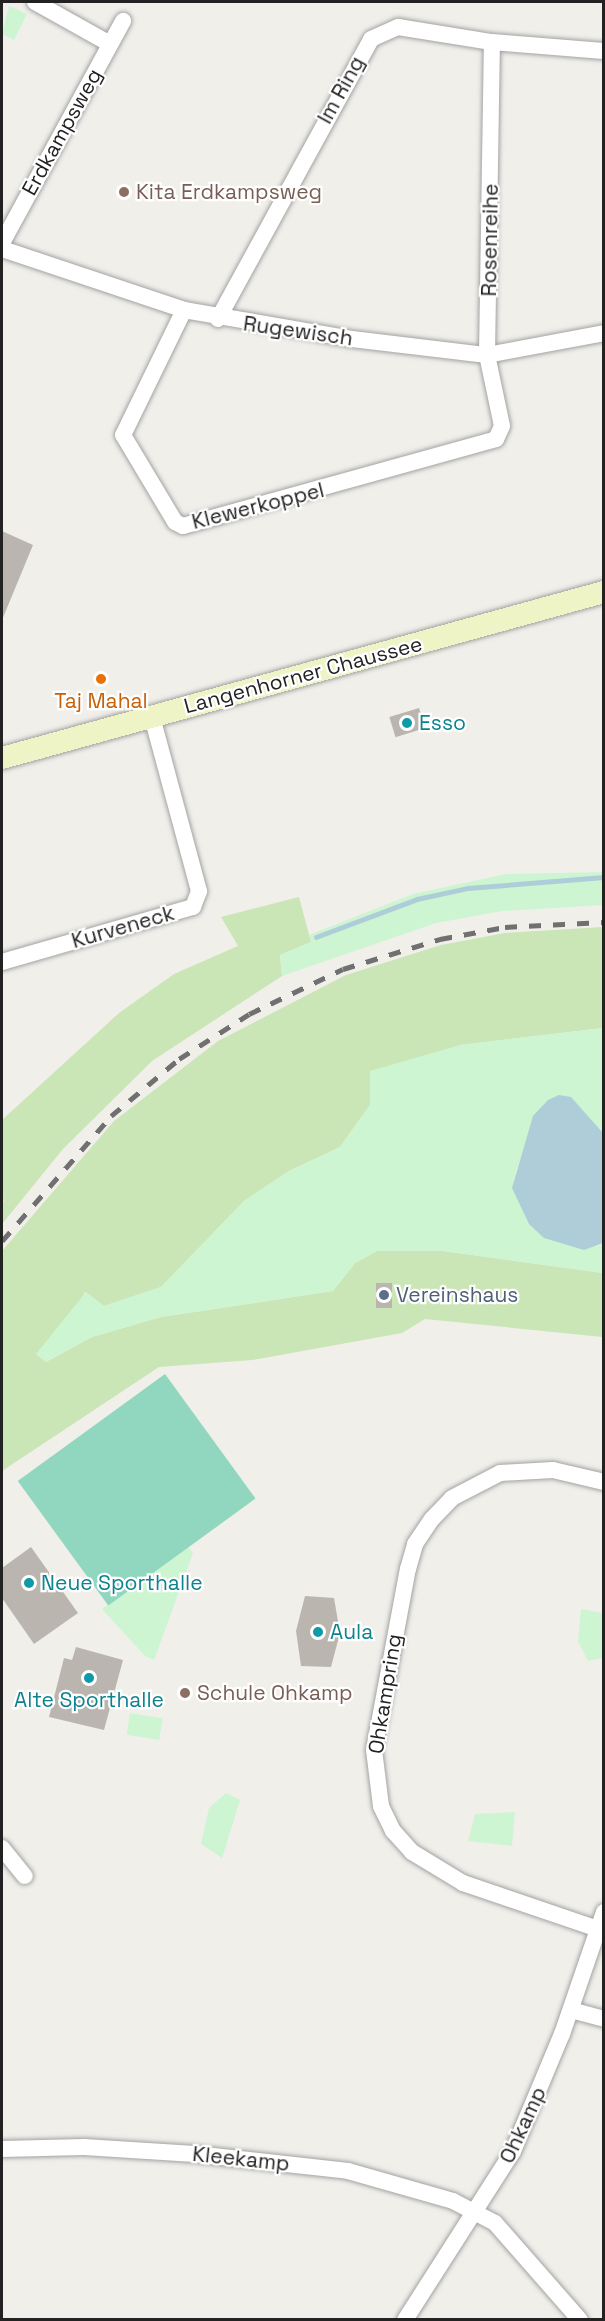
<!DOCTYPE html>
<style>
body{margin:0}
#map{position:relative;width:605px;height:2321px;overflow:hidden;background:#f1efea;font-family:"Space Grotesk",sans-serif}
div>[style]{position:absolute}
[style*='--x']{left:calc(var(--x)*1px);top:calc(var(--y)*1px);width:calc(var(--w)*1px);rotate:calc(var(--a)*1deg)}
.grass>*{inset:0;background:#cae5b6}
.park>*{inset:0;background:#cdf5d2;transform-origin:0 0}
.pitch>*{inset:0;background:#91d7c0;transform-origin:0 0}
.water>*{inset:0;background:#afcdd9}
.stream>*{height:4.5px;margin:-2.25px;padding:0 2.25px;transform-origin:2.25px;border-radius:2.25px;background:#afcdd9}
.building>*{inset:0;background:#bab5af;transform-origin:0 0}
.roads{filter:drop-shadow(0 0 2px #a3a3a3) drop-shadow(0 0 2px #a3a3a3)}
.minor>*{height:16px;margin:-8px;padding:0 8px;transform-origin:8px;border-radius:8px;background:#fff}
.secondary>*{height:22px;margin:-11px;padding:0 11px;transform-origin:11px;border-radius:11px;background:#eef4c5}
.rail>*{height:4.5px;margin-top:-2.25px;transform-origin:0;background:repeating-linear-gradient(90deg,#707070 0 12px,transparent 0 24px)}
.dots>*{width:16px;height:16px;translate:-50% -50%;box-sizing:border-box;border:3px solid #fff;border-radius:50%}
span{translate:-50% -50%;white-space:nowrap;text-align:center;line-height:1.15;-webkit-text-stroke:4.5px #fff;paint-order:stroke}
.street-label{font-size:21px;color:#222}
.education-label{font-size:21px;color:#785e54}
.left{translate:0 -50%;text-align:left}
.food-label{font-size:21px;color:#c56008}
.culture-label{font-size:21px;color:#0d838f}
.service-label{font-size:21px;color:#4e5e75}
.frame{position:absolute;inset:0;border:3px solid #222;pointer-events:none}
</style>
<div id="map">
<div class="grass">
<div style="clip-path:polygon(299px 897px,311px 942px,280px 955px,282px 976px,152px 1061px,63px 1149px,2px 1224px,2px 1204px,8px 1196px,2px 1203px,2px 1120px,119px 1013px,174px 974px,238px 946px,221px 917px)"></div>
<div style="clip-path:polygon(603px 927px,603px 1028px,460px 1045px,370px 1105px,340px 1147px,289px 1171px,244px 1201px,161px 1287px,104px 1306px,85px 1292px,46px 1362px,92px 1337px,161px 1317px,333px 1291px,355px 1263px,377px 1251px,443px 1251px,603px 1273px,603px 1337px,425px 1319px,402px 1333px,252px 1360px,159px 1367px,2px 1471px,2px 1251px,114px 1121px,218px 1041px,346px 975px,441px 945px,505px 933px)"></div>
</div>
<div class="park">
<div style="clip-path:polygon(9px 6px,27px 14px,14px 40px,2px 34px)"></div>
<div style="clip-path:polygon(603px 872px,603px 905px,502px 911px,436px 923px,282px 976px,280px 955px,311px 942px,309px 935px,413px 894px,506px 874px)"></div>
<div style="clip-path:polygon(603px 1028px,603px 1133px,590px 1121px,525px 1146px,515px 1174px,598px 1246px,603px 1243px,603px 1273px,443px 1251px,377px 1251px,355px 1263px,333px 1291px,161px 1317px,92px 1337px,45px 1362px,36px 1354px,86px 1292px,104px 1306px,161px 1287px,244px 1201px,289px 1171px,340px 1147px,370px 1105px,370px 1071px,460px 1045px)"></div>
<div style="clip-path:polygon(188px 1547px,193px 1553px,154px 1660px,145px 1656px,102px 1609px)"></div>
<div style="clip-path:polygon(581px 1609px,603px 1613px,603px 1658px,588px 1661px,578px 1641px)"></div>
<div style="left:130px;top:1713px;width:33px;height:22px;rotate:9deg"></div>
<div style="clip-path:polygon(226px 1793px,240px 1800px,222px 1858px,201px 1844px,209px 1808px)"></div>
<div style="clip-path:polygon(515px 1812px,512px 1846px,468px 1841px,475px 1814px)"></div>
</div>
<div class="pitch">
<div style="left:165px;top:1374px;width:154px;height:182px;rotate:54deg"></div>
</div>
<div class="water">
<div style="clip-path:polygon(559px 1095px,571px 1097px,603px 1133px,603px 1243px,584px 1250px,544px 1238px,529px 1224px,512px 1188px,533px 1116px,548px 1100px)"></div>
</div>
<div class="stream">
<div style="--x:316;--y:937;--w:108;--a:-20.6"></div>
<div style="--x:417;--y:899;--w:52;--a:-12.2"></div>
<div style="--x:468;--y:888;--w:136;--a:-4.6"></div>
</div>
<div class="building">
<div style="clip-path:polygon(2px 531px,33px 545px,2px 620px)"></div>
<div style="left:419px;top:708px;width:21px;height:31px;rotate:73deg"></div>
<div style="left:376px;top:1283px;width:16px;height:25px"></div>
<div style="clip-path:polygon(31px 1547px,78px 1613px,34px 1644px,2px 1598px,2px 1568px)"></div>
<div style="clip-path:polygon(305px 1596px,334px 1598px,340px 1633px,331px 1667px,301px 1666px,296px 1631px)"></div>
<div style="clip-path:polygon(76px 1647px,123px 1660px,104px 1730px,49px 1717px,64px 1658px,72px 1660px)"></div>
</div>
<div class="roads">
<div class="minor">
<div style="--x:35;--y:2;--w:86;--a:29.2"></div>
<div style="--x:2;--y:243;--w:253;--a:-61.4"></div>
<div style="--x:2;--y:249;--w:192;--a:18.5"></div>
<div style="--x:184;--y:310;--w:170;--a:9.8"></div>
<div style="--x:352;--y:339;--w:136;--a:6.8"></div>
<div style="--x:487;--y:355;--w:119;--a:-10.6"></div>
<div style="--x:184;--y:310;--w:139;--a:116"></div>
<div style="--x:123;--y:435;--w:101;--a:59.1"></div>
<div style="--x:175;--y:522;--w:9;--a:27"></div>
<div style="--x:183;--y:526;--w:325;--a:-15.5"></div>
<div style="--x:496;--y:439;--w:14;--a:-65"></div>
<div style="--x:502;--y:426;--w:73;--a:-101.9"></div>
<div style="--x:487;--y:355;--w:313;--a:-89.1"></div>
<div style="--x:218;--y:319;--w:319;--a:-61.3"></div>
<div style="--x:371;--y:39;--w:30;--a:-24"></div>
<div style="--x:398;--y:27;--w:95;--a:9.1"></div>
<div style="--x:492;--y:42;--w:112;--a:4.6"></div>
<div style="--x:2;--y:962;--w:199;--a:-16.1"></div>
<div style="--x:193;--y:907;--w:17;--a:-69"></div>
<div style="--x:199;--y:891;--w:180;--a:-105.1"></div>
<div style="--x:2;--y:1848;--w:36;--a:51"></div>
<div style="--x:598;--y:1929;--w:143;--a:-161.2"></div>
<div style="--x:463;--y:1883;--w:60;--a:-148.7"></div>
<div style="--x:412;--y:1852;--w:28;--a:-132"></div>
<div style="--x:393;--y:1831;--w:28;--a:-116"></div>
<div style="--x:381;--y:1806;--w:56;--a:-97.1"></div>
<div style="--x:374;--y:1750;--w:184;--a:-79.4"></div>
<div style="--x:408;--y:1569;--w:26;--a:-74"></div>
<div style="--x:415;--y:1544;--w:30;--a:-56"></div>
<div style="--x:432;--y:1519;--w:29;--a:-46"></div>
<div style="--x:452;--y:1498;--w:54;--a:-27.5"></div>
<div style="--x:500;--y:1473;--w:53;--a:-3.2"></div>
<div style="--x:553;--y:1470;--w:52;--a:13.2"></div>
<div style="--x:571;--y:2010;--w:34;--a:15"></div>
<div style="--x:2;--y:2149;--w:82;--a:-1.4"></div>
<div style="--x:84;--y:2147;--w:111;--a:3.6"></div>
<div style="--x:195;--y:2154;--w:154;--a:6.3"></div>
<div style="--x:348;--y:2171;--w:109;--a:15.9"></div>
<div style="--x:453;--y:2201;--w:47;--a:27.6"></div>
<div style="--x:495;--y:2223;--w:129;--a:48.8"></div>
<div style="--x:405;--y:2320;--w:201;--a:-57.4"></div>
<div style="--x:513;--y:2151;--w:127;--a:-67.3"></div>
<div style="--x:562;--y:2034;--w:129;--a:-71"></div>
</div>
<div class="secondary">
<div style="--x:2;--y:758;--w:624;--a:-15.42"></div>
</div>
</div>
<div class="rail">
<div style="--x:2;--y:1241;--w:166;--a:-48.9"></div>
<div style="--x:111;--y:1116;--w:89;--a:-40"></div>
<div style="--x:179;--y:1059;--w:83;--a:-32.7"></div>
<div style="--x:249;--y:1014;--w:104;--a:-25.6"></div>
<div style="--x:343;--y:969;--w:102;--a:-17.2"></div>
<div style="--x:440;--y:939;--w:66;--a:-10.5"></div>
<div style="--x:505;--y:927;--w:99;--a:-2.9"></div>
</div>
<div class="dots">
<div style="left:124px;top:192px;background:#8d6e63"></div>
<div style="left:101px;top:679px;background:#e8710a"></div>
<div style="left:407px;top:723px;background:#0f9aa8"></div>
<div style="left:384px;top:1295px;background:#5c6f8a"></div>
<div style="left:29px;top:1583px;background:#0f9aa8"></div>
<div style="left:318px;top:1632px;background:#0f9aa8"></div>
<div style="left:89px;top:1678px;background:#0f9aa8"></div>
<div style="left:185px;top:1693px;background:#8d6e63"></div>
</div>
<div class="street-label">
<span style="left:341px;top:90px;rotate:-61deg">Im Ring</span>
<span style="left:62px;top:132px;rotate:-61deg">Erdkampsweg</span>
<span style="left:490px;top:240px;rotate:-89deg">Rosenreihe</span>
<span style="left:298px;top:331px;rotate:8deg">Rugewisch</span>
<span style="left:258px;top:506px;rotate:-14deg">Klewerkoppel</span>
<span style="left:303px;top:675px;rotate:-15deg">Langenhorner Chaussee</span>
<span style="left:123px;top:927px;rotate:-16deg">Kurveneck</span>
<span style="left:385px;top:1694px;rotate:-81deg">Ohkampring</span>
<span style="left:523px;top:2125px;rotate:-65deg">Ohkamp</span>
<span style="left:241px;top:2159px;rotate:6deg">Kleekamp</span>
</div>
<div class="education-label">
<span class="left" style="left:136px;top:192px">Kita Erdkampsweg</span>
<span class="left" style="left:197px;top:1693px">Schule Ohkamp</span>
</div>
<div class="food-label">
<span style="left:101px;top:701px">Taj Mahal</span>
</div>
<div class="culture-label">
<span class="left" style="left:419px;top:723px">Esso</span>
<span class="left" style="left:41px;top:1583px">Neue Sporthalle</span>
<span class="left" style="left:330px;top:1632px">Aula</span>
<span style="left:89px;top:1700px">Alte Sporthalle</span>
</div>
<div class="service-label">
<span class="left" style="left:396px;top:1295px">Vereinshaus</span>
</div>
<div class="frame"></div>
</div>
